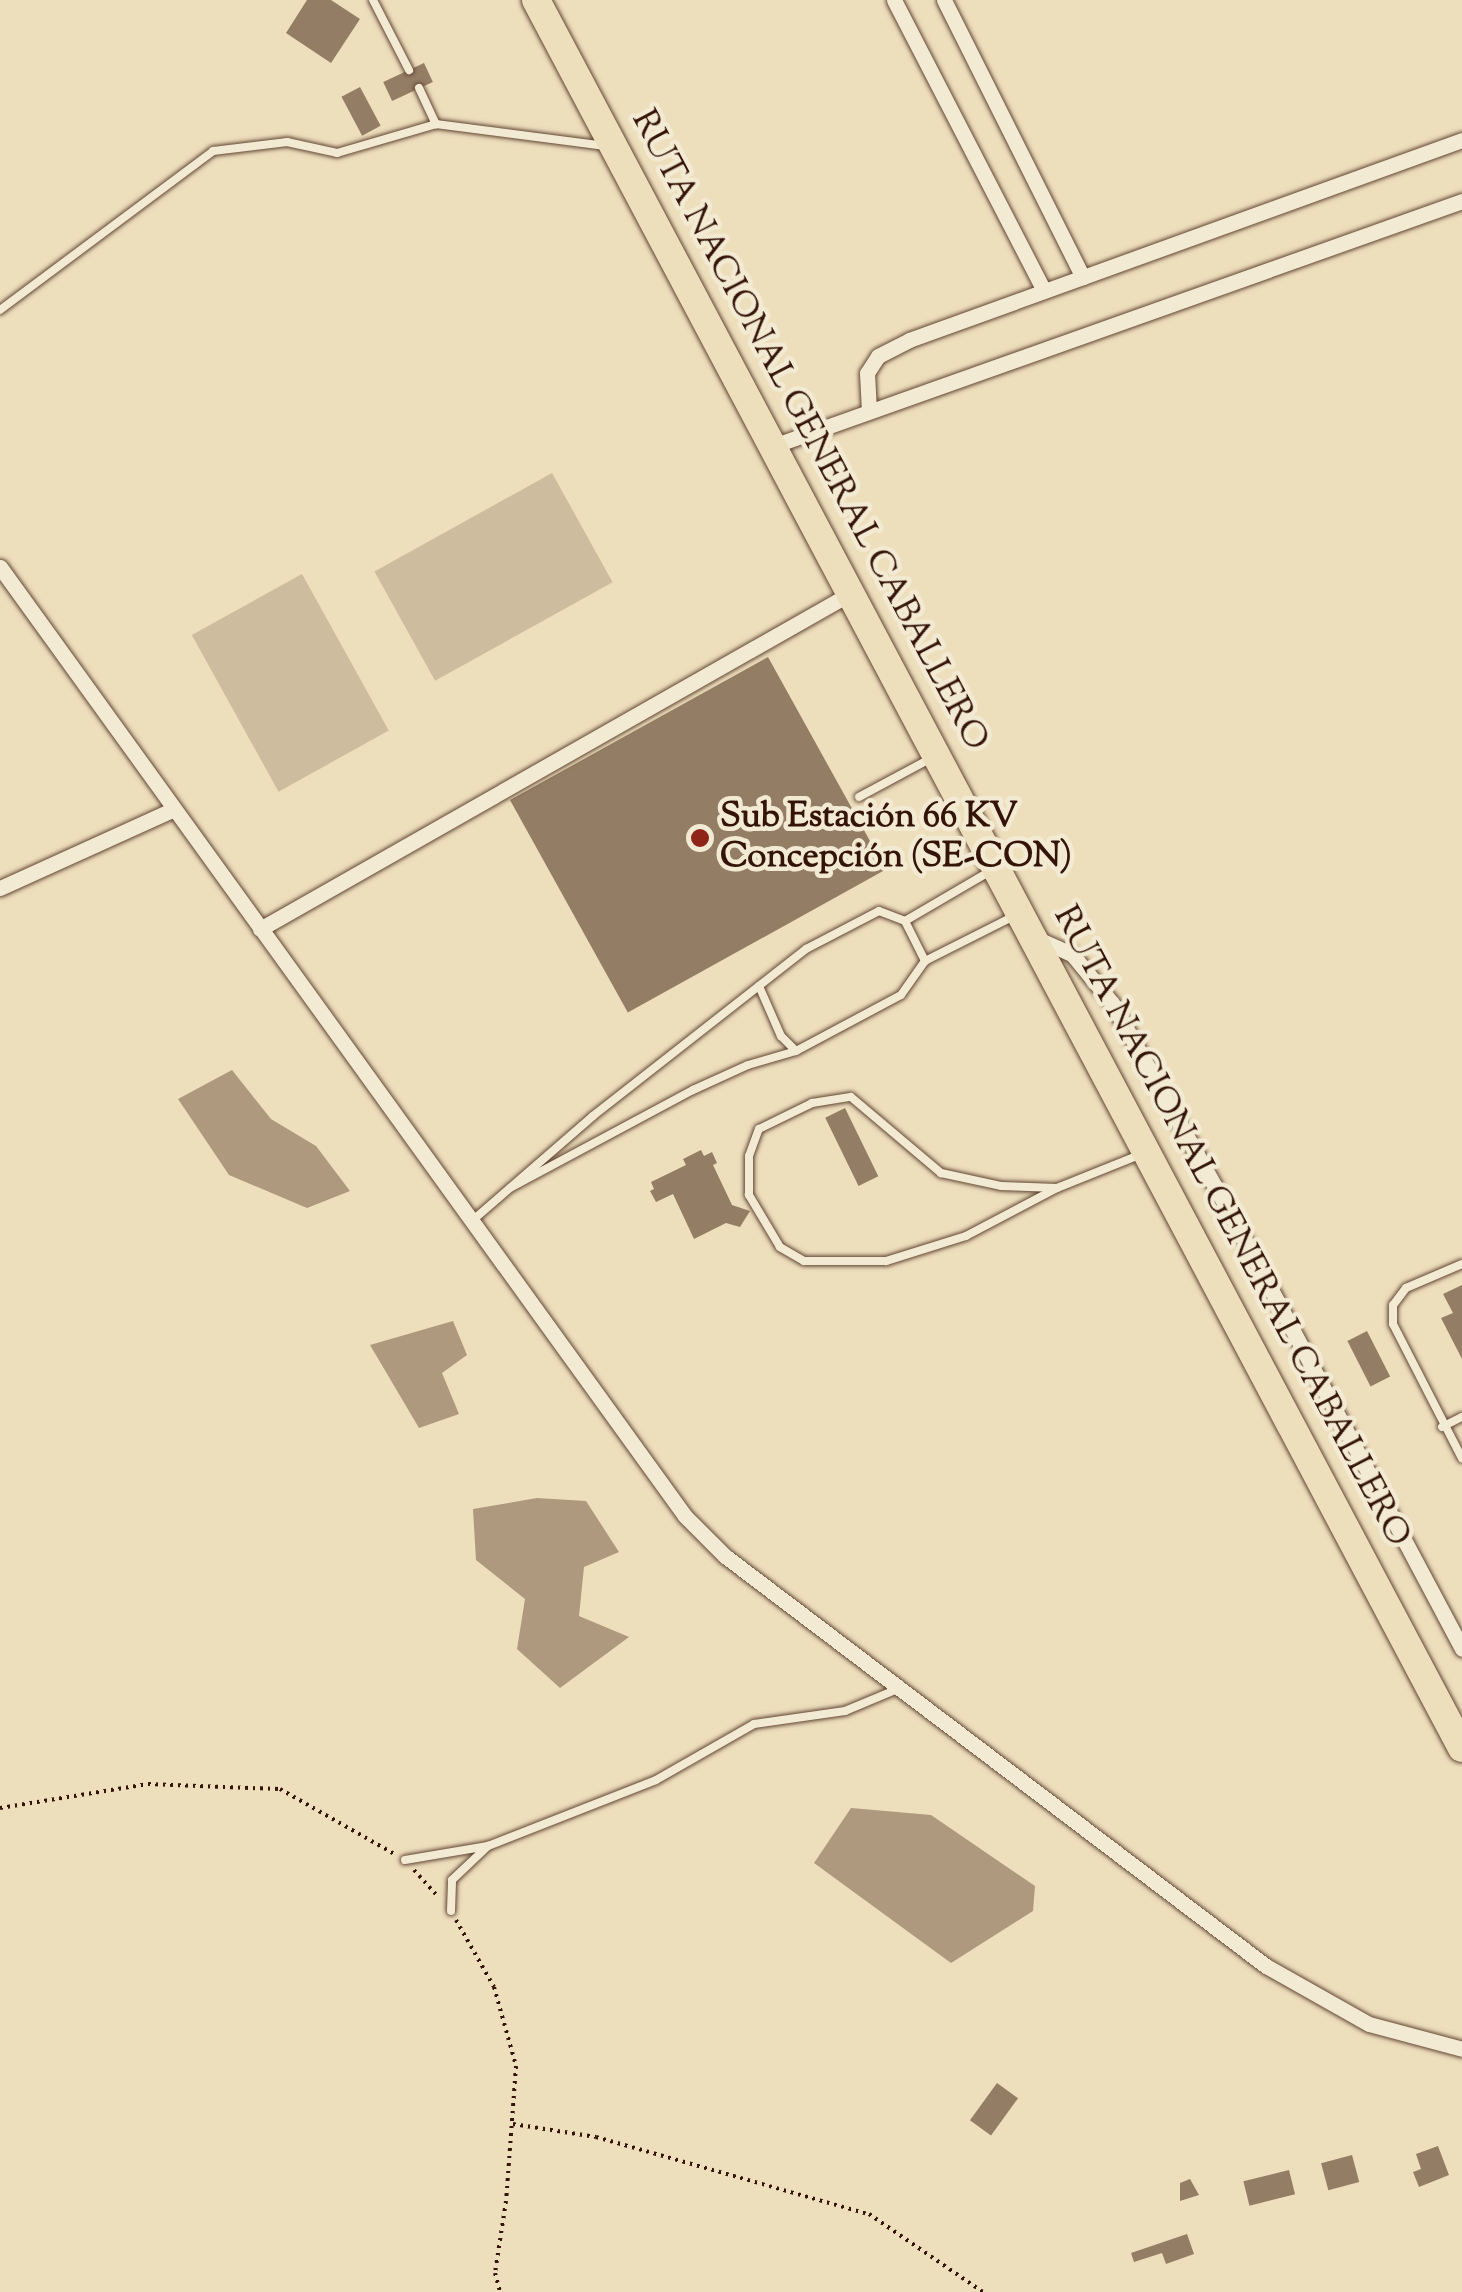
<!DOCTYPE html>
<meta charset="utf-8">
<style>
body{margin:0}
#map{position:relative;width:1462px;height:2292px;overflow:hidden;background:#eddebc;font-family:"Sorts Mill Goudy",serif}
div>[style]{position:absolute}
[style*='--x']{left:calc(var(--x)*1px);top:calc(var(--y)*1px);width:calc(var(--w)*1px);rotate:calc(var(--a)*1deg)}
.green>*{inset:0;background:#cdbc9d;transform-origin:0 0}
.water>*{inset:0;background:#ae997e}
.building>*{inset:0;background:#947d65;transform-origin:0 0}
.path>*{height:4px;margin-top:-2px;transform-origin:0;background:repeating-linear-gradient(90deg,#331407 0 2.5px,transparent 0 7.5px)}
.roads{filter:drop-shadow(0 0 2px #624634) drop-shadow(0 0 2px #624634)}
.lane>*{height:8px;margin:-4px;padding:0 4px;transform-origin:4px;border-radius:4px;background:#f3ead3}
.street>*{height:15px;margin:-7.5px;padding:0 7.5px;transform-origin:7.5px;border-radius:7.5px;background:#f3ead3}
.highway>*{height:28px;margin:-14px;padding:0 14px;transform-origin:14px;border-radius:14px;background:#eddebc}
.dots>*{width:28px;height:28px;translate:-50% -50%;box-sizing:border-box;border:5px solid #f3ead3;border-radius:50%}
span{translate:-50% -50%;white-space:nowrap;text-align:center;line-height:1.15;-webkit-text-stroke:9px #f3ead3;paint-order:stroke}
.street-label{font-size:35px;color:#331407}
.poi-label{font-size:35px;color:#331407;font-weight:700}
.left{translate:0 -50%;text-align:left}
</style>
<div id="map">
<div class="green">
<div style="left:552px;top:473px;width:125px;height:203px;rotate:61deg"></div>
<div style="left:302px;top:574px;width:179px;height:126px;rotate:61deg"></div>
</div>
<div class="water">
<div style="clip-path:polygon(232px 1070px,271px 1119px,316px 1146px,350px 1191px,307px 1208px,229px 1175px,178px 1099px)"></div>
<div style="clip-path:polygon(453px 1321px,467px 1355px,442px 1373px,459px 1414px,419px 1428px,370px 1345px)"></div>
<div style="clip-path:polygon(537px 1498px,586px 1501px,619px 1552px,584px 1567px,579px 1616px,629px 1637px,560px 1688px,517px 1649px,525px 1599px,476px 1560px,473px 1509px)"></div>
<div style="clip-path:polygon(851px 1808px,931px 1815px,1035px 1886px,1033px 1911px,951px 1963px,814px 1863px)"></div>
</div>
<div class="building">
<div style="clip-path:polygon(307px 0,331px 0,360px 19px,331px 63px,286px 33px)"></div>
<div style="left:424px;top:63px;width:21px;height:45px;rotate:65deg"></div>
<div style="left:360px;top:87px;width:44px;height:21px;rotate:62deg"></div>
<div style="left:768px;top:657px;width:243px;height:295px;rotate:61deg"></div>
<div style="left:845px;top:1108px;width:76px;height:22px;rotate:64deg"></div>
<div style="clip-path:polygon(701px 1150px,704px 1156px,712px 1152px,717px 1163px,713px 1165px,732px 1205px,750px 1211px,740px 1227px,726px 1223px,694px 1239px,673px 1194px,656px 1202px,650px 1191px,654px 1189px,651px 1182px,686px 1165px,683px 1159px)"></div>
<div style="clip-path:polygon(1462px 1285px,1462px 1359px,1441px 1318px,1453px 1313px,1443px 1294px)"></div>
<div style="left:1367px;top:1331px;width:51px;height:22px;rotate:63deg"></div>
<div style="left:997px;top:2083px;width:26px;height:46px;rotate:36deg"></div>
<div style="clip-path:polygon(1438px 2146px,1449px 2175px,1419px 2187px,1413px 2172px,1421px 2169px,1416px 2154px)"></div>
<div style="left:1352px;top:2155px;width:28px;height:32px;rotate:75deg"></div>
<div style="left:1289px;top:2170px;width:25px;height:47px;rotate:76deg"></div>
<div style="clip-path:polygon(1190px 2179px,1199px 2195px,1180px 2201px,1180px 2183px)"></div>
<div style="clip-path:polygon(1187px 2234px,1194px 2254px,1166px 2264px,1162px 2253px,1134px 2262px,1131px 2253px)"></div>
</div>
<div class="path">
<div style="--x:0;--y:1808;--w:150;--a:-9.2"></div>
<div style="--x:148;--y:1784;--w:132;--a:2.2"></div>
<div style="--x:280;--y:1789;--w:133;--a:29.6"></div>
<div style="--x:414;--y:1870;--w:36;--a:48"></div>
<div style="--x:456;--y:1920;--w:77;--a:60.4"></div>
<div style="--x:494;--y:1987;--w:82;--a:74.4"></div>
<div style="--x:516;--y:2066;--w:135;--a:94.2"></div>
<div style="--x:506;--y:2201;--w:73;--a:98.7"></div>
<div style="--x:495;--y:2273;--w:20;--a:75"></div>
<div style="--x:513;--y:2124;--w:84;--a:8.9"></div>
<div style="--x:596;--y:2137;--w:284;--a:15.8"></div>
<div style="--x:869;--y:2214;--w:138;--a:34.4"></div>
</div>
<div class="roads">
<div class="lane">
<div style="--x:373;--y:0;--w:79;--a:62.8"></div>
<div style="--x:419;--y:88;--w:40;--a:65"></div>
<div style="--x:436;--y:124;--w:171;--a:7.4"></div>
<div style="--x:0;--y:310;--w:266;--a:-36.7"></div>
<div style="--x:213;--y:151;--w:75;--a:-6.9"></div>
<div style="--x:287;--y:142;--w:51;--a:12.4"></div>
<div style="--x:337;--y:153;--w:103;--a:-16.3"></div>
<div style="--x:859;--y:797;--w:81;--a:-28.2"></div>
<div style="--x:905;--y:921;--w:45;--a:63.4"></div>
<div style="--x:759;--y:986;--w:55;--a:66.3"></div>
<div style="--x:781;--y:1036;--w:21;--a:45"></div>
<div style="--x:510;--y:1188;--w:208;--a:-28.2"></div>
<div style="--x:693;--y:1090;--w:60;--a:-24.4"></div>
<div style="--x:748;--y:1065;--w:50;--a:-16.3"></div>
<div style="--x:796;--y:1051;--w:119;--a:-28.1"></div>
<div style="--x:901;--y:995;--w:42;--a:-54.8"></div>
<div style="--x:925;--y:961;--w:102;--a:-26.8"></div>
<div style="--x:1057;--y:1188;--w:103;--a:152.2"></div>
<div style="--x:966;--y:1236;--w:84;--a:162.6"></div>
<div style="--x:886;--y:1261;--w:82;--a:180"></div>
<div style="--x:804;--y:1261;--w:28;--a:-150"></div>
<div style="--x:780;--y:1247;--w:61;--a:-120.8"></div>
<div style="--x:749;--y:1195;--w:39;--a:-90"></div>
<div style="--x:749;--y:1156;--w:29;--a:-70"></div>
<div style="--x:759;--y:1129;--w:59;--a:-26.1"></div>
<div style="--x:812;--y:1103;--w:39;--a:-9"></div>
<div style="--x:851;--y:1097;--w:118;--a:40.2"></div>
<div style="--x:941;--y:1173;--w:61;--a:12.2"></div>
<div style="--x:1001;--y:1186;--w:56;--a:2"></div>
<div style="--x:1057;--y:1188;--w:88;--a:-21.9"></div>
<div style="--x:473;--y:1220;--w:159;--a:-40.9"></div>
<div style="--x:593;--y:1116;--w:271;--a:-38.1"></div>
<div style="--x:806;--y:949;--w:82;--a:-27.5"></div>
<div style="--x:879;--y:911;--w:28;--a:21"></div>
<div style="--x:905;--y:921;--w:97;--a:-30.3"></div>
<div style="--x:1462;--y:1264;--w:61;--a:156.8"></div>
<div style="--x:1406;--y:1288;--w:21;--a:127"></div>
<div style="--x:1393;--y:1305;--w:19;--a:90"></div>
<div style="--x:1393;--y:1324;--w:151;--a:62.8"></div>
<div style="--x:1442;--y:1427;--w:22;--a:-27"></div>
<div style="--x:405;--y:1860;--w:84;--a:-9.6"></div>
<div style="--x:488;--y:1846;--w:180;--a:-21.4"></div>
<div style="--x:656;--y:1780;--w:113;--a:-29.7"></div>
<div style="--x:754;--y:1724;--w:92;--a:-8.1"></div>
<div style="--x:845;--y:1711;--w:60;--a:-22.7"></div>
<div style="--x:451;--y:1911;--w:31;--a:-88"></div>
<div style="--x:452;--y:1880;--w:50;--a:-43.4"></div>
</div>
<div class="street">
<div style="--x:894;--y:0;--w:327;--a:62.7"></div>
<div style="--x:944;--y:0;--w:310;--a:63.4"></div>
<div style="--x:869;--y:411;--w:38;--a:-93"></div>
<div style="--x:867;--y:373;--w:20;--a:-57"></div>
<div style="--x:878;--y:356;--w:35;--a:-27"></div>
<div style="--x:909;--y:340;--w:588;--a:-19.88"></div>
<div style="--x:773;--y:446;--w:731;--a:-19.57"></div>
<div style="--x:0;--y:567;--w:1170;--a:54.18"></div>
<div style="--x:685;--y:1516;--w:57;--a:45"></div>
<div style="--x:725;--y:1556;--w:679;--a:37.16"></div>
<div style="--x:1266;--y:1966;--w:118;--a:29.4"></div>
<div style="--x:1369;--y:2024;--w:96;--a:15"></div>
<div style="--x:0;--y:888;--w:191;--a:-24.4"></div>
<div style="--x:260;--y:929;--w:680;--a:-29.62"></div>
<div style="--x:1038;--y:939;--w:37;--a:24"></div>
<div style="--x:1072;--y:954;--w:63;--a:50.8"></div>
<div style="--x:1112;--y:1003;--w:264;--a:60.7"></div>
<div style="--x:1241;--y:1233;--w:471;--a:62"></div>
</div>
<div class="highway">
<div style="--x:536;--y:0;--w:1978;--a:62.09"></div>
</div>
</div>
<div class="dots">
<div style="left:700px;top:838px;background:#8f2418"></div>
</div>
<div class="street-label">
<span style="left:808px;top:431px;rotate:62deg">RUTA NACIONAL GENERAL CABALLERO</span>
<span style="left:1230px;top:1227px;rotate:62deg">RUTA NACIONAL GENERAL CABALLERO</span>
</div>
<div class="poi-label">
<span class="left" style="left:720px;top:838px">Sub Estación 66 KV<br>Concepción (SE-CON)</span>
</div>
</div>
